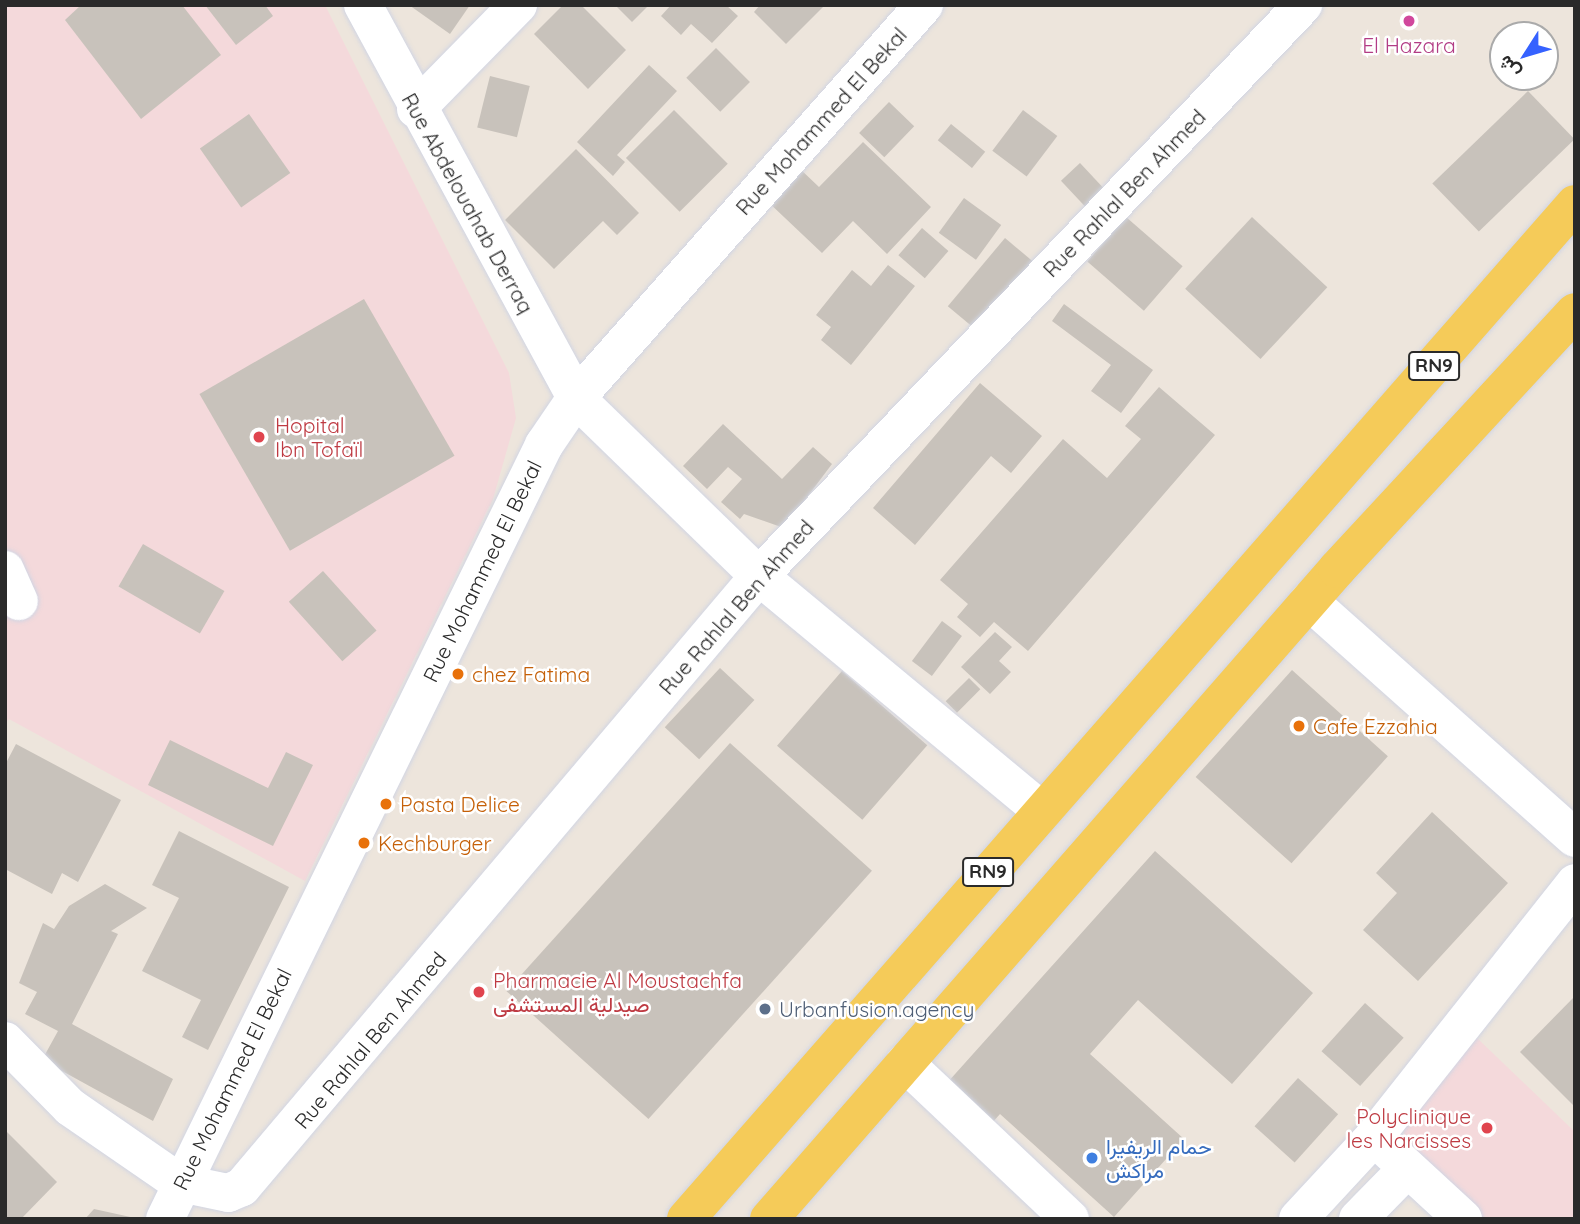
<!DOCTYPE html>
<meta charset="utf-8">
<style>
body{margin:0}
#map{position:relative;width:1580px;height:1224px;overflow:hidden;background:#ede5dc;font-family:Quicksand,Vazirmatn,sans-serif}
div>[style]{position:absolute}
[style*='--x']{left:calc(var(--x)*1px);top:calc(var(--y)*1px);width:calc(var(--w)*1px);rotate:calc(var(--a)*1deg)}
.medical>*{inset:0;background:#f4d9db}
.building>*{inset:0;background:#c8c2bb;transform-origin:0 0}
.roads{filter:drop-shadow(0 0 2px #d1d5e3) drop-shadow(0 0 2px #d1d5e3)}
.minor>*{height:38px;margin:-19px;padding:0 19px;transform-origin:19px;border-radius:19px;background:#fff}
.major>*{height:38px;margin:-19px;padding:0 19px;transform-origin:19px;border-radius:19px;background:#f5cb59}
.dots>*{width:19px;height:19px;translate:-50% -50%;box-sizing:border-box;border:4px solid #fff;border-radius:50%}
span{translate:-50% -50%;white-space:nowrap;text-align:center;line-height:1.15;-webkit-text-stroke:5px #fff;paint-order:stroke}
.shield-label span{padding:2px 5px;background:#fff;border:2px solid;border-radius:5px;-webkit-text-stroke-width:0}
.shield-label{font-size:19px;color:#2a2a2a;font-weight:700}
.hotel-label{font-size:21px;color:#b23c85}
.street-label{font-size:21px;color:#2a2a2a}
.health-label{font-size:21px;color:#be3a42}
.left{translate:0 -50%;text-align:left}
.right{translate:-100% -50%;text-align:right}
.food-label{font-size:21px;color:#c56008}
.service-label{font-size:21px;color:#4e5e75}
.shop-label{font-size:21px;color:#366cbe}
.frame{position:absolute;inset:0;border:7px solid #2a2a2a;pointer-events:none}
.north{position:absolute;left:1489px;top:21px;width:70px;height:70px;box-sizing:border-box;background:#fff;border:2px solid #aaa;border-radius:50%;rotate:233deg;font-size:19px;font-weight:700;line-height:28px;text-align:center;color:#2a2a2a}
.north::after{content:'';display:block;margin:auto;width:24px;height:32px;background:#3662ff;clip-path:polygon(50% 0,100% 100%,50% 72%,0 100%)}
</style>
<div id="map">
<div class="medical">
<div style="clip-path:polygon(5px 5px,325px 5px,509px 373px,516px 418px,493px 499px,305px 881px,9px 719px,5px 724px)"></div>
<div style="clip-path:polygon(1477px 1038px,1575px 1132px,1575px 1219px,1471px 1219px,1404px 1143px,1404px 1123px,1413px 1107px)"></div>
</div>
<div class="building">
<div style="clip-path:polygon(81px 5px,182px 5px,221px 55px,141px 119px,65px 20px)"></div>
<div style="clip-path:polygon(205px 5px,265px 5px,273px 16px,236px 45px)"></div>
<div style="clip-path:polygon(409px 5px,470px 5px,450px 34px)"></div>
<div style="clip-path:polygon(563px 5px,581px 5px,626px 50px,588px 89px,534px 34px)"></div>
<div style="clip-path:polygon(615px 5px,649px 5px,632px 22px)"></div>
<div style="clip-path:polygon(671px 5px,726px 5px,738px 16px,712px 43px,691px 24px,681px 35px,661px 16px)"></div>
<div style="clip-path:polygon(760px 5px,825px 5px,786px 44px,754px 12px)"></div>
<div style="left:716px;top:48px;width:48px;height:42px;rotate:45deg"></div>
<div style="clip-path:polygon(649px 65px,677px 91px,617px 155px,625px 162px,613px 176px,577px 142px)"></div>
<div style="left:490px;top:76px;width:41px;height:53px;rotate:14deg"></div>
<div style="left:1528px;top:91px;width:67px;height:133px;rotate:46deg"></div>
<div style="left:889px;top:102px;width:35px;height:43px;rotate:44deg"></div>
<div style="left:674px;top:110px;width:76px;height:68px;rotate:45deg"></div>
<div style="left:1023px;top:110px;width:43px;height:51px;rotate:37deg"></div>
<div style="left:249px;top:114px;width:72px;height:60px;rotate:55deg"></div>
<div style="left:951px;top:124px;width:44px;height:21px;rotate:39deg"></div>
<div style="clip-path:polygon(863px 142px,931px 207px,887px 254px,853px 221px,822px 253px,766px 200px,798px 167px,819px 187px)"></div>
<div style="clip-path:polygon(576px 149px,639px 213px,617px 235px,603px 221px,554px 269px,505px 220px)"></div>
<div style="left:1080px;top:163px;width:48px;height:26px;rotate:47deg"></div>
<div style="left:964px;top:198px;width:46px;height:43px;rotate:36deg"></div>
<div style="left:1126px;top:217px;width:75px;height:59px;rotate:41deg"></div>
<div style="left:1252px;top:217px;width:103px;height:98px;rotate:43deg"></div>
<div style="left:922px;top:228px;width:35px;height:36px;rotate:41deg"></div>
<div style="left:1005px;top:238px;width:38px;height:89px;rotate:40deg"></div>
<div style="clip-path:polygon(888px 265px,915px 286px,851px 365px,821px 340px,831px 327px,816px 315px,852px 270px,871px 286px)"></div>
<div style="left:364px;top:299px;width:181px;height:190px;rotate:60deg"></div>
<div style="clip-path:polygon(1064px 304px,1153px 370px,1121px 413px,1091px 391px,1111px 365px,1052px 321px)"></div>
<div style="clip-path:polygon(980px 383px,1042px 436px,1011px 473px,991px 456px,915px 545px,873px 508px)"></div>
<div style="clip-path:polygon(1159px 387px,1215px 435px,1028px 651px,994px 622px,980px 637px,957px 617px,968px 604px,940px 580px,1063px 439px,1107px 478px,1141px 439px,1125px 426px)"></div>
<div style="clip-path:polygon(723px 424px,782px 479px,813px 447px,832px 464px,784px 528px,744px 514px,740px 519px,721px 502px,742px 479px,728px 467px,707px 489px,683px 466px)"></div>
<div style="left:143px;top:544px;width:94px;height:49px;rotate:30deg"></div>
<div style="left:323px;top:571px;width:80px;height:46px;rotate:48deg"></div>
<div style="left:942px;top:621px;width:25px;height:50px;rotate:37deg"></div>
<div style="clip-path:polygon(995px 632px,1012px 647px,999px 661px,1011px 672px,990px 694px,961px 667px)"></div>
<div style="left:720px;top:668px;width:47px;height:81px;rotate:43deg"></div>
<div style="left:1292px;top:670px;width:129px;height:144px;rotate:42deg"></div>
<div style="left:842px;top:671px;width:113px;height:99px;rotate:41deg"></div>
<div style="left:969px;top:678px;width:16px;height:33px;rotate:45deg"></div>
<div style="clip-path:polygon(170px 740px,268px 788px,286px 752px,313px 765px,273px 846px,148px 785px)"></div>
<div style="left:730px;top:743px;width:191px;height:334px;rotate:42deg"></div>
<div style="clip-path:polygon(16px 744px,121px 800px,78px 882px,62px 873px,52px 894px,5px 869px,5px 765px)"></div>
<div style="clip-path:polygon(1432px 812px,1508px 883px,1418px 981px,1363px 930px,1397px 893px,1376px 873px)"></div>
<div style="clip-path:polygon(179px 831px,289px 887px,208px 1050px,182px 1037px,201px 1000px,142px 971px,179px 898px,152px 885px)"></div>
<div style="clip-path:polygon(1155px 851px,1313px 993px,1232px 1084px,1138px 1000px,1090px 1054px,1184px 1139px,1114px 1217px,1000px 1114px,992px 1123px,947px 1083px)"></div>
<div style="clip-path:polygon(105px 884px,147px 908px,111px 931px,118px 934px,72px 1024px,173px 1079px,153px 1121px,42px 1060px,58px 1031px,25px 1014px,37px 992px,19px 983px,43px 923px,54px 929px,69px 906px)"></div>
<div style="clip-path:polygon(1575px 996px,1575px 1107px,1520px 1052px)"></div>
<div style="left:1365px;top:1003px;width:52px;height:65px;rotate:42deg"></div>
<div style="left:1298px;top:1078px;width:54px;height:65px;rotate:42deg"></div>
<div style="clip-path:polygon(5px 1130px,57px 1182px,21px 1219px,5px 1219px)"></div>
<div style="clip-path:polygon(94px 1209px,135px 1218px,135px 1219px,85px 1219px)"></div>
</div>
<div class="roads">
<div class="minor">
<div style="--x:363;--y:5;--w:447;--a:61.5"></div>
<div style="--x:576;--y:398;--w:255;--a:44.2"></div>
<div style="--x:759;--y:576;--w:366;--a:39.7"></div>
<div style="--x:416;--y:109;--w:146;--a:-45.6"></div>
<div style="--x:5;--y:570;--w:34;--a:66"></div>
<div style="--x:1309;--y:601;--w:356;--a:41.7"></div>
<div style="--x:5;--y:1041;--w:93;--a:45.4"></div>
<div style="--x:70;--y:1107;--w:134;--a:34.6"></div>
<div style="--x:180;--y:1183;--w:49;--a:11.8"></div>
<div style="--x:228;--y:1193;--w:15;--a:-23"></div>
<div style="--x:242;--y:1187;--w:800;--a:-49.76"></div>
<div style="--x:759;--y:576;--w:789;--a:-46.39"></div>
<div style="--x:905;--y:1063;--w:227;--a:43.4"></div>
<div style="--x:165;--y:1219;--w:862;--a:-63.91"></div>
<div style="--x:544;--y:445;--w:57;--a:-55.8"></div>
<div style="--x:576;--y:398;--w:525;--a:-48.48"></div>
<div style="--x:1298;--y:1219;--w:112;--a:-47.2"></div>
<div style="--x:1358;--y:1219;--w:70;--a:-45.6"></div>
<div style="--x:1463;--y:1219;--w:121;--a:-137.3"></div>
<div style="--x:1374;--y:1137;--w:324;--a:-51.6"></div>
</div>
<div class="major">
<div style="--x:686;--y:1219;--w:1349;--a:-48.79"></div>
<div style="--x:769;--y:1219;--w:863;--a:-48.85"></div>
<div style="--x:1337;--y:569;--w:350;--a:-47.2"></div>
</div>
</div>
<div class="dots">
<div style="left:1409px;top:21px;background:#d1479c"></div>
<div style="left:259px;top:437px;background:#e0444e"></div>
<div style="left:458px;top:674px;background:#e8710a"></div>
<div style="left:1299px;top:726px;background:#e8710a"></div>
<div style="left:386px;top:804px;background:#e8710a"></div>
<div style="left:364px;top:843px;background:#e8710a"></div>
<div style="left:479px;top:992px;background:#e0444e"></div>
<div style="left:765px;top:1009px;background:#5c6f8a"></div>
<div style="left:1487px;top:1128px;background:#e0444e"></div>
<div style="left:1092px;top:1158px;background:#3f7fe0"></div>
</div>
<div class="shield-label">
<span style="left:1434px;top:366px">RN9</span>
<span style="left:988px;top:872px">RN9</span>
</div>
<div class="hotel-label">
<span style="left:1409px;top:45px">El Hazara</span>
</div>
<div class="street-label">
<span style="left:821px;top:121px;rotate:-48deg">Rue Mohammed El Bekal</span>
<span style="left:1124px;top:193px;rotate:-46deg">Rue Rahlal Ben Ahmed</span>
<span style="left:468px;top:203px;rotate:61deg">Rue Abdelouahab Derraq</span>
<span style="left:482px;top:571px;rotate:-64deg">Rue Mohammed El Bekal</span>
<span style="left:736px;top:607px;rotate:-49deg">Rue Rahlal Ben Ahmed</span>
<span style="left:370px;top:1040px;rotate:-50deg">Rue Rahlal Ben Ahmed</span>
<span style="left:232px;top:1079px;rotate:-64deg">Rue Mohammed El Bekal</span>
</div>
<div class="health-label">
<span class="left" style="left:275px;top:437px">Hopital<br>Ibn Tofaïl</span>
<span class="left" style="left:493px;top:992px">Pharmacie Al Moustachfa<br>صيدلية المستشفى</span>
<span class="right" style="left:1471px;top:1128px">Polyclinique<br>les Narcisses</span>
</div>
<div class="food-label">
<span class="left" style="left:472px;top:674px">chez Fatima</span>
<span class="left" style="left:1313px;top:726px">Cafe Ezzahia</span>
<span class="left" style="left:400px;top:804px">Pasta Delice</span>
<span class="left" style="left:378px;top:843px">Kechburger</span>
</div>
<div class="service-label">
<span class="left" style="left:779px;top:1009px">Urbanfusion.agency</span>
</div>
<div class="shop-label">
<span class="left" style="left:1106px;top:1158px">حمام الريفيرا<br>مراكش</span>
</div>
<div class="frame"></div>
<div class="north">ش</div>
</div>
